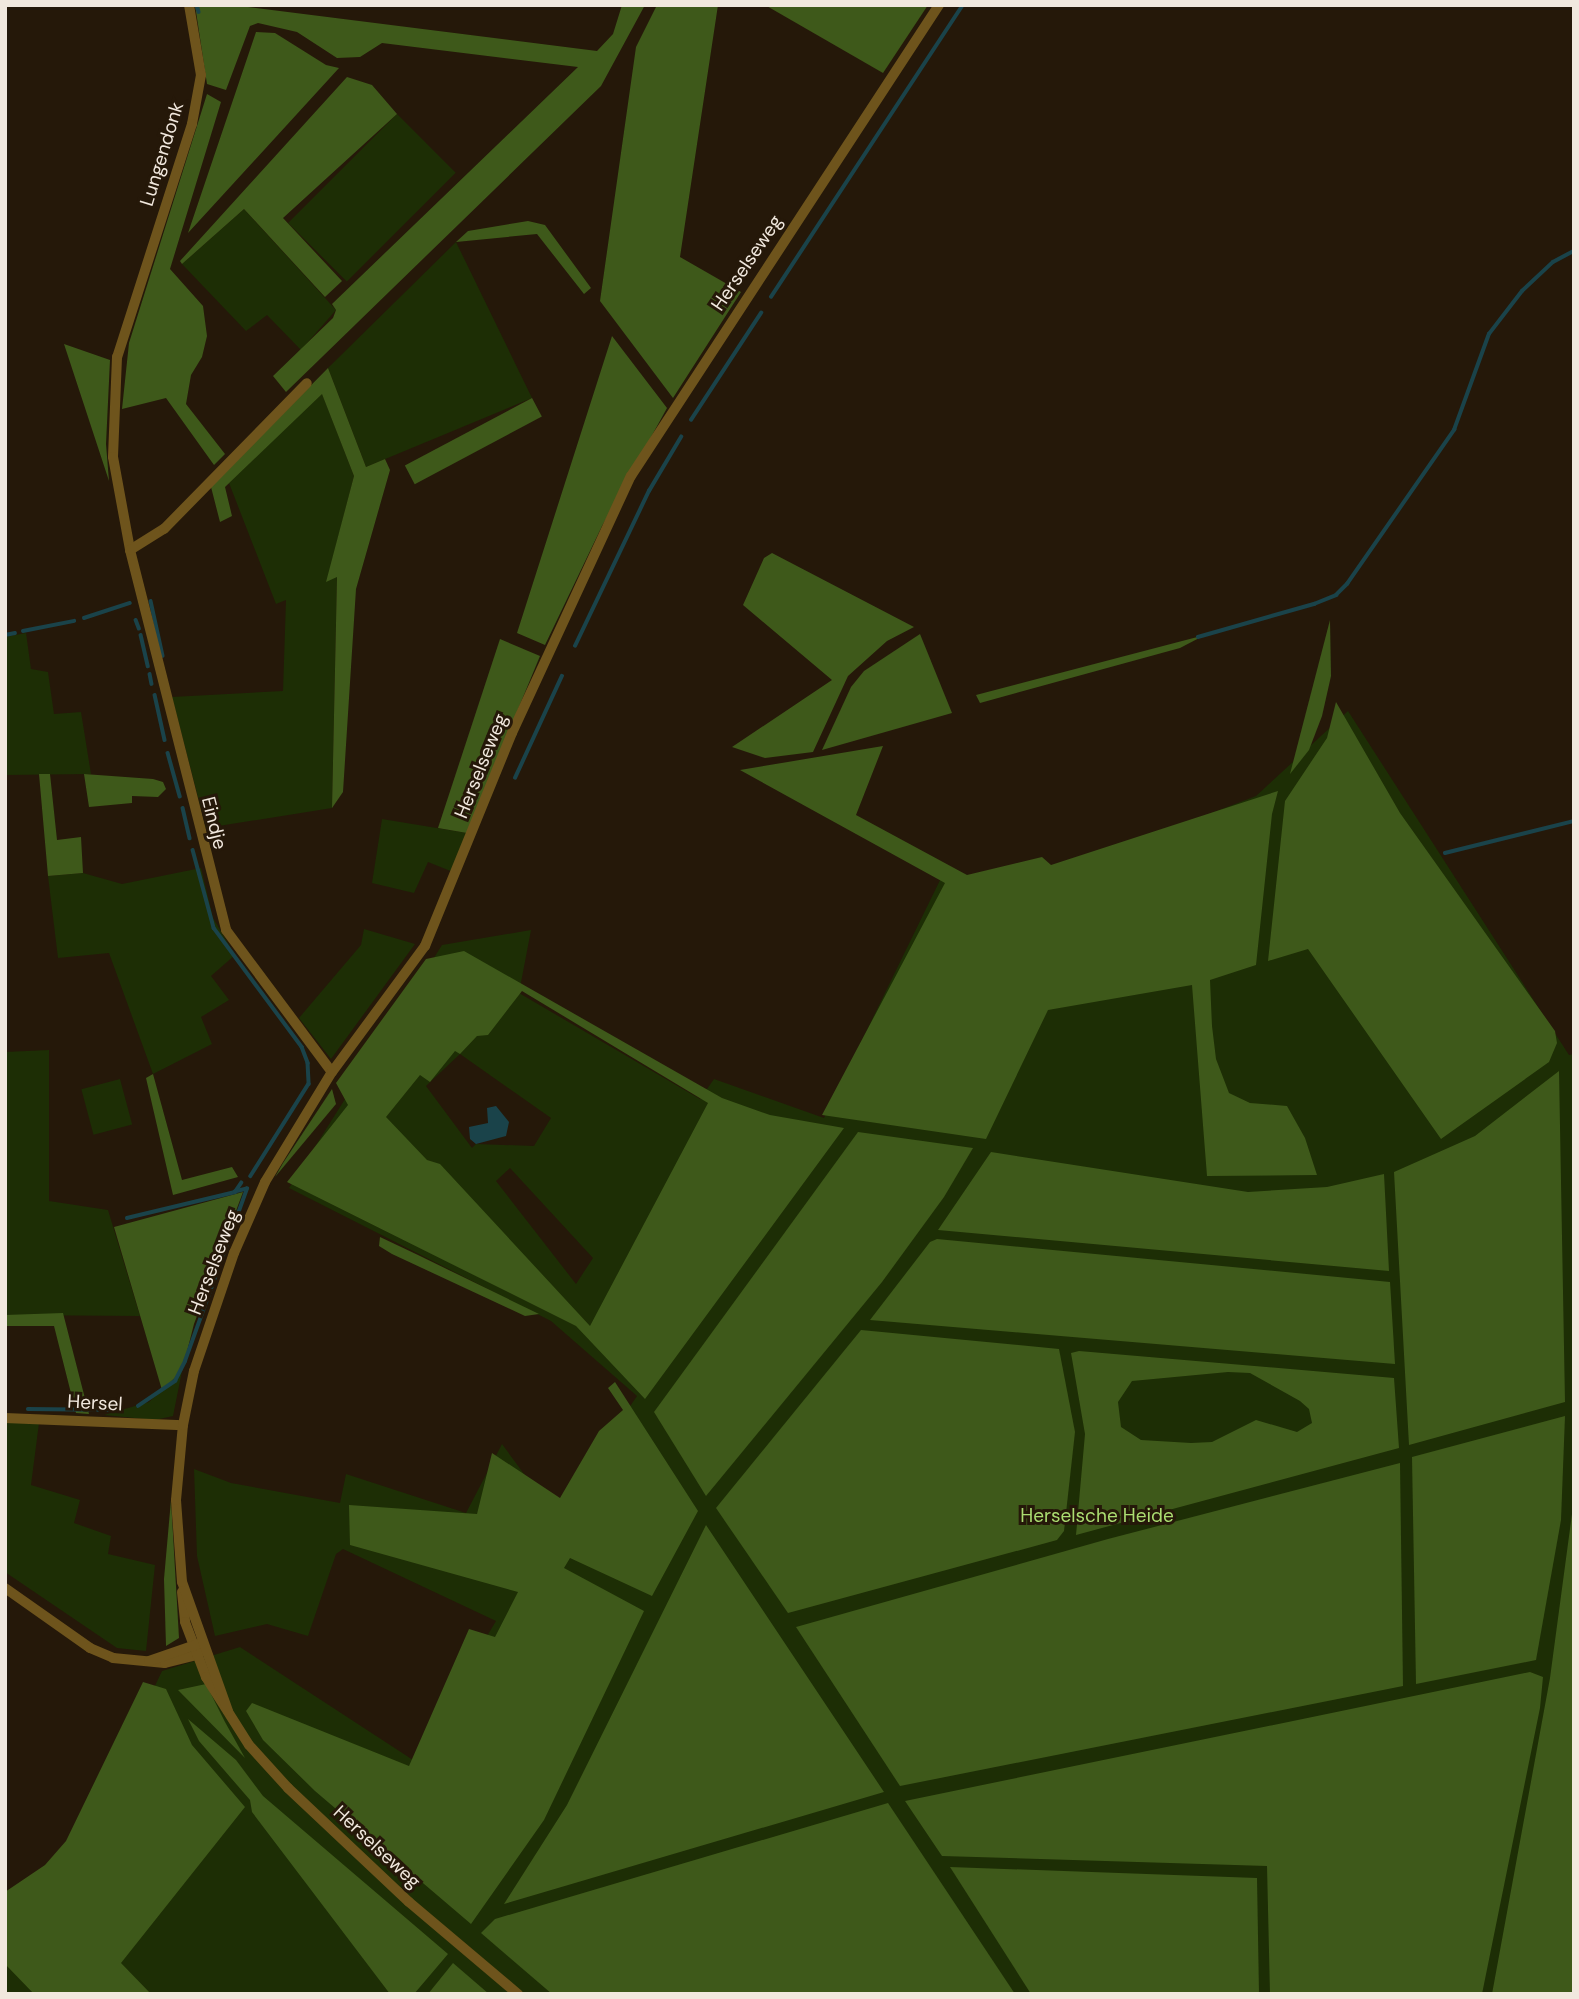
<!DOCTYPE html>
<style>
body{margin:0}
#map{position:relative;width:1579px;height:1999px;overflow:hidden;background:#251809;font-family:"DM Sans",sans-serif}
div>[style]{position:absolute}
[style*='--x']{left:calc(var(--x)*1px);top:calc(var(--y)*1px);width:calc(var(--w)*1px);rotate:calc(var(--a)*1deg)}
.green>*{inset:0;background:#1d2e05;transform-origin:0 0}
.forest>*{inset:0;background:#3e591a;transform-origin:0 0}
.water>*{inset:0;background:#1a434a}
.stream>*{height:3.5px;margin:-1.75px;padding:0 1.75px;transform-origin:1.75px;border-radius:1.75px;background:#1a434a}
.minor>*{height:10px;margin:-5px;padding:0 5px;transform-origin:5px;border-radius:5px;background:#6e541c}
span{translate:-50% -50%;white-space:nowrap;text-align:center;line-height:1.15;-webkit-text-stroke:6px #251809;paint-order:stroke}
.street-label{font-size:19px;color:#f1e8de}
.park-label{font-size:19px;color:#abdd71}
.frame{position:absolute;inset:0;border:7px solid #f1e8de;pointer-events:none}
</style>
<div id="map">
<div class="green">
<div style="left:397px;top:114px;width:83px;height:154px;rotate:45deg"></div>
<div style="clip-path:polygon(244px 209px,336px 310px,301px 350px,267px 315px,246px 331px,182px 264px)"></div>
<div style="clip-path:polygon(456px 242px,532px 398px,366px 467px,328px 368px)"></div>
<div style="clip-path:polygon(322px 393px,354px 476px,327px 581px,337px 576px,332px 808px,206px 828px,172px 697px,283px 691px,286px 600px,276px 604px,229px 483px)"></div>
<div style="clip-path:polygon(26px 633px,31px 669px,48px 672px,54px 714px,81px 712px,91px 774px,5px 775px,5px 637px)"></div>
<div style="clip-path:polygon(evenodd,1348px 711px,1569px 1055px,1574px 1054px,1574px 1994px,5px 1994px,5px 1898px,66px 1872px,162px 1671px,240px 1647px,413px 1760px,496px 1621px,343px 1549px,336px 1554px,308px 1636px,267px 1624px,215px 1636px,197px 1556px,194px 1469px,231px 1483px,340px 1503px,346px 1474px,466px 1513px,502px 1444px,555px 1516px,637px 1396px,551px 1321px,289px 1188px,442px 945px,531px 930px,519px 993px,700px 1099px,714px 1079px,824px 1118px,943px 874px,1043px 877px,1256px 796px,1348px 711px,460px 1054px,551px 1118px,534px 1146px,476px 1144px,472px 1148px,426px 1086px,460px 1054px,1348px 711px,510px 1168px,593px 1258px,576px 1284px,496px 1181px,510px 1168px)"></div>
<div style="clip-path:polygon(382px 819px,467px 833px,453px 872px,428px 862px,414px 893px,372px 883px)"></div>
<div style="clip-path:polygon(201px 868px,213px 918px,235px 955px,211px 976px,229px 1000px,201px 1017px,212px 1044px,153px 1074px,109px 953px,58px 958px,48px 876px,83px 873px,122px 884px)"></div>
<div style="clip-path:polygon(364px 929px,415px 944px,331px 1059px,299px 1018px,361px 945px)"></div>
<div style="clip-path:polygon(49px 1050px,49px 1201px,108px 1210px,140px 1316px,5px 1315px,5px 1052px)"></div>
<div style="left:120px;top:1079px;width:47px;height:40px;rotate:75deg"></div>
<div style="clip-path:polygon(182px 1371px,173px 1416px,155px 1420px,104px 1415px,149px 1402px)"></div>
<div style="clip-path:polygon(5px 1423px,39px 1423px,31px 1485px,80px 1500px,74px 1523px,111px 1536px,108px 1554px,155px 1565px,146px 1651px,117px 1648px,5px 1572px)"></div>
</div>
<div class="forest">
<div style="clip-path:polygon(195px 5px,232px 5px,597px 51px,613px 34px,622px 5px,645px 5px,601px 86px,286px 392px,273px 376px,333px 318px,336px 310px,332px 304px,578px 67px,382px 43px,360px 57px,337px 58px,297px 32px,258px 23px,250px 26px,226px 90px,207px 84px)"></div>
<div style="clip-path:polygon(657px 5px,718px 5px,680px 257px,741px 292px,673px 398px,600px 301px,636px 47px)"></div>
<div style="clip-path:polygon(765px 5px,928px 5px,883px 73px)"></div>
<div style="clip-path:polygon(256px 32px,275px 33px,326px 65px,339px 68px,188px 233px)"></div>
<div style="clip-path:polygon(347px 77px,372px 85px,397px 114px,283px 218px,342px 281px,325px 297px,244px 209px,182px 264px,180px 261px)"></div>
<div style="clip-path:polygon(207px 94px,221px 102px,170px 269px,203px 306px,207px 336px,202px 357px,191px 375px,186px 404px,225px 454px,214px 465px,166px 398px,122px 409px,129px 343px)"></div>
<div style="clip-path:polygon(528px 221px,545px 225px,591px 288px,584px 294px,537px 234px,456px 242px,468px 231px)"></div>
<div style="clip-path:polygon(612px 336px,667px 408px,602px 526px,545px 645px,517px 633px)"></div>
<div style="clip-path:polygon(64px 344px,110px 360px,106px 444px,109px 481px)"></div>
<div style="clip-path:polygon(328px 368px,366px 467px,385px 459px,390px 470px,356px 589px,343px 792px,332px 808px,337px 577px,326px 582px,354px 476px,322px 394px,225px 487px,232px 516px,220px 522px,211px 487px)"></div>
<div style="left:532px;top:398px;width:21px;height:144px;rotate:62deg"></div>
<div style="clip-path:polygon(772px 553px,914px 627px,887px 641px,848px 676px,813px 752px,765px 758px,732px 747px,832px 680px,743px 605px,764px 558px)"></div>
<div style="clip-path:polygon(1330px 620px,1331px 676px,1322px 716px,1309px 750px,1290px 774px)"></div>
<div style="clip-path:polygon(920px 634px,952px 713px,822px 750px,851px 687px,864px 671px)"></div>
<div style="clip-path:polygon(1205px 635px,1180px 648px,980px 703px,976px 695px)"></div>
<div style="clip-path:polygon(500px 639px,540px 656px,467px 833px,438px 828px)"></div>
<div style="clip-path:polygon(1336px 702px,1400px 813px,1555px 1031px,1557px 1043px,1549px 1062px,1441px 1139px,1308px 949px,1268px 961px,1285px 801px,1327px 738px)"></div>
<div style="clip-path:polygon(883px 746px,856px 815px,967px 875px,1042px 857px,1051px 865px,1278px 791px,1272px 814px,1256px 965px,1210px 980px,1212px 1026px,1216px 1059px,1229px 1093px,1250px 1103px,1287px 1106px,1305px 1138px,1317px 1175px,1207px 1176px,1192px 985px,1048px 1010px,986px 1139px,822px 1115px,945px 883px,740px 770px)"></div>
<div style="clip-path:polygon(39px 774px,50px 774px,57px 840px,81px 837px,83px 873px,48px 876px)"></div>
<div style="clip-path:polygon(84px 774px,153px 779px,163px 782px,166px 789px,158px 797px,132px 796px,132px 803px,89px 807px)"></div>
<div style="clip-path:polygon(evenodd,464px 951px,722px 1098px,770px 1115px,844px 1128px,645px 1399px,576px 1326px,287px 1182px,348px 1105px,336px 1083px,426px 959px,464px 951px,522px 991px,708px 1103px,590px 1326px,440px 1164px,427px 1160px,386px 1117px,420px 1075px,430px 1082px,455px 1051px,460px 1054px,477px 1036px,488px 1035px,522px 991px)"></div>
<div style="clip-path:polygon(1559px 1071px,1565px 1402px,1409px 1445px,1394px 1172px,1475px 1136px)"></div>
<div style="clip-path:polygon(153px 1074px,182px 1180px,232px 1167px,238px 1177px,173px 1195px,146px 1078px)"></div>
<div style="clip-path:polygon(332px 1089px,336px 1104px,275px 1177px,283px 1163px)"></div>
<div style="clip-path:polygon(858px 1132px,973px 1148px,944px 1197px,882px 1282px,706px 1496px,654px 1412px)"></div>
<div style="clip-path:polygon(991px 1152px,1248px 1192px,1327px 1187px,1384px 1174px,1389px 1271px,938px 1230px)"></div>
<div style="clip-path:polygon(243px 1192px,194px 1324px,182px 1371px,162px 1390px,114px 1227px)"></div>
<div style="clip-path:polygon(380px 1237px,418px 1255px,539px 1314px,525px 1316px,392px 1254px,379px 1246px)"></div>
<div style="clip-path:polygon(937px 1239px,1390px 1282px,1395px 1364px,870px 1320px,930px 1242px)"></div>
<div style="clip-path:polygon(63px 1313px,89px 1414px,76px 1413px,54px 1326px,5px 1326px,5px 1315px)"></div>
<div style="clip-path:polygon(861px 1330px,1059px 1349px,1075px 1432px,1064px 1531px,1057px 1540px,788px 1613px,716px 1508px)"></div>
<div style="clip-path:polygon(evenodd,1079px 1351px,1394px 1378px,1399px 1448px,1076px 1535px,1085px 1434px,1071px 1353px,1079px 1351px,1228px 1372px,1250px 1373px,1300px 1401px,1309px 1409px,1312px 1423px,1297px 1432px,1256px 1420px,1212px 1442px,1191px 1443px,1141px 1440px,1121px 1427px,1118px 1402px,1132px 1381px,1228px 1372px)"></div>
<div style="clip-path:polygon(615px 1382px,698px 1511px,652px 1596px,570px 1558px,564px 1568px,644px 1611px,544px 1820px,471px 1924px,315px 1791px,263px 1740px,246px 1711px,252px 1703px,409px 1766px,469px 1629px,495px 1637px,518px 1592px,350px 1545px,349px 1505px,477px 1514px,492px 1453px,560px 1498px,599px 1431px,623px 1410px,608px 1388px)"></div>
<div style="clip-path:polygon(1565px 1416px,1561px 1520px,1536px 1660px,1416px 1684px,1412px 1457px)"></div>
<div style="clip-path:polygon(1400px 1463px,1403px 1686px,900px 1786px,796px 1627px,1108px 1539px)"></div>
<div style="clip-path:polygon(1574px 1499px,1574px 1994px,1492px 1994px,1550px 1678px)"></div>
<div style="clip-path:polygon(171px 1500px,179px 1638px,166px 1646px,164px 1579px)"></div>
<div style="clip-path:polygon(706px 1525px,884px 1792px,504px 1904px,567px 1805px)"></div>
<div style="clip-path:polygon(1530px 1672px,1543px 1677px,1540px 1708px,1482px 1994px,1270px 1994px,1267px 1866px,942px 1856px,905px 1801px)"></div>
<div style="clip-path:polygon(143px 1682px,166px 1689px,192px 1745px,245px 1807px,121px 1963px,151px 1994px,34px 1994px,5px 1964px,5px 1892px,45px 1865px,66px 1841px)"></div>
<div style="clip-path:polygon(206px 1684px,225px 1722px,245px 1758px,178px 1690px)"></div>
<div style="clip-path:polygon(188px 1719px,236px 1760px,263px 1796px,448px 1954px,414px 1994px,390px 1994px,252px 1812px,250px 1800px,199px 1741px)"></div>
<div style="clip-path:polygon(888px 1803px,1015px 1994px,552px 1994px,481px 1933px,495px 1919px)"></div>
<div style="clip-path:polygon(950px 1867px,1257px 1878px,1259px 1994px,1031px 1994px)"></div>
<div style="clip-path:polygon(453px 1963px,489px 1994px,428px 1994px)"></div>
</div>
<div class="water">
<div style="clip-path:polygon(496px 1106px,509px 1122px,506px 1136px,476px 1144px,470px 1139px,469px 1127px,488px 1123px,487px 1108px)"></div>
</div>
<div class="stream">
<div style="--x:197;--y:5;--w:7;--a:74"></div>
<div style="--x:771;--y:297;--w:349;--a:-56.7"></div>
<div style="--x:691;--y:420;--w:128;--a:-56.8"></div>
<div style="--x:151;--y:601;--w:56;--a:77.7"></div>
<div style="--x:84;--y:618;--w:48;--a:-18.1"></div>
<div style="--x:136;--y:620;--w:9;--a:69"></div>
<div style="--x:23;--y:631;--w:52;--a:-11.1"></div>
<div style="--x:5;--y:635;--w:10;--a:-11"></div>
<div style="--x:141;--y:635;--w:32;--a:77"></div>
<div style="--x:1198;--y:637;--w:121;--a:-15.9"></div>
<div style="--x:1314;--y:604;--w:24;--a:-22"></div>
<div style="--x:1336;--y:595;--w:16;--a:-45"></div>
<div style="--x:1347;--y:584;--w:188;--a:-55.2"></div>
<div style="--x:1454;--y:430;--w:102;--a:-70"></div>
<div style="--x:1489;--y:334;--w:54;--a:-52.5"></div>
<div style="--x:1522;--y:291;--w:42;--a:-43.1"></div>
<div style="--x:1553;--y:262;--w:24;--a:-28"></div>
<div style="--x:575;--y:646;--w:172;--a:-64.5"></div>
<div style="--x:649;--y:491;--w:63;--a:-59.3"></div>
<div style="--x:150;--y:674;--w:10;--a:79"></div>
<div style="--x:155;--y:695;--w:46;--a:77.5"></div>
<div style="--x:168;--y:753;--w:45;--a:74.4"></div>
<div style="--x:515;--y:778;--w:112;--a:-65.3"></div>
<div style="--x:183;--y:808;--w:31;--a:77"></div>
<div style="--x:193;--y:850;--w:81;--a:74.9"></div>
<div style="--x:214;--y:928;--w:148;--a:53.5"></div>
<div style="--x:302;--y:1047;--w:17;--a:69"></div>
<div style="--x:308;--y:1063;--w:21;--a:87"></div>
<div style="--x:309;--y:1084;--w:109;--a:122.2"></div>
<div style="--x:1445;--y:853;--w:133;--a:-13.9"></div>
<div style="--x:127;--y:1218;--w:111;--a:-13.5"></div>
<div style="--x:138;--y:1406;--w:45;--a:-34"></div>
<div style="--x:175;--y:1381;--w:22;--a:-63"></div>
<div style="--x:185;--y:1361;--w:183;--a:-70.2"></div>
<div style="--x:247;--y:1189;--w:12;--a:166"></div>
<div style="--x:235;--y:1192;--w:11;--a:-56"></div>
<div style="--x:28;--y:1409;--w:93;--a:0.6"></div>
</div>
<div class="minor">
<div style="--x:189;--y:5;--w:71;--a:80.3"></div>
<div style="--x:201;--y:75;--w:50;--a:100.4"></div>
<div style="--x:192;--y:124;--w:245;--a:107.8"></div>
<div style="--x:117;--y:357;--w:100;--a:92.3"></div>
<div style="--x:113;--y:457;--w:95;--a:79.6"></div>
<div style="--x:130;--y:550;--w:392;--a:75.8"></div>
<div style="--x:226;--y:930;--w:177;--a:53.3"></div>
<div style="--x:130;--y:550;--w:40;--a:-32"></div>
<div style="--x:164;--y:529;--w:204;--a:-45.6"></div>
<div style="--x:5;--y:1418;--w:178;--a:2.3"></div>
<div style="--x:5;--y:1588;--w:104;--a:35.2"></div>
<div style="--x:90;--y:1648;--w:25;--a:23"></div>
<div style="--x:113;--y:1658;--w:52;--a:5.5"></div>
<div style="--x:165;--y:1663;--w:33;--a:-14"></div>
<div style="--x:197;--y:1655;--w:7;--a:-56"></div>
<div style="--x:182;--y:1592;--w:30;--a:84"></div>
<div style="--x:185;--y:1622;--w:59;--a:69.1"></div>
<div style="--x:206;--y:1677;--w:80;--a:57.7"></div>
<div style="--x:249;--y:1745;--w:58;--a:47.8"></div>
<div style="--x:288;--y:1788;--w:166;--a:43.3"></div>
<div style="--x:409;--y:1902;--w:143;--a:40.2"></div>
<div style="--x:149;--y:1661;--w:52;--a:-19.1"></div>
<div style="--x:228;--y:1711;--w:137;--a:-109.6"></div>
<div style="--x:182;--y:1582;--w:82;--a:-94.2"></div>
<div style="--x:176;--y:1500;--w:75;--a:-84.7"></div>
<div style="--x:183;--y:1425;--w:55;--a:-78.5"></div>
<div style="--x:194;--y:1371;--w:125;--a:-71.3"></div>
<div style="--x:234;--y:1253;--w:77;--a:-66.4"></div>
<div style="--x:265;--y:1182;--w:129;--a:-58.7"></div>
<div style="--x:332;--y:1072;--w:157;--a:-53.6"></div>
<div style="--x:425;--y:946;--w:230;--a:-67.8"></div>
<div style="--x:512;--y:733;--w:283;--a:-65.2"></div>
<div style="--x:631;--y:476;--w:563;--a:-56.82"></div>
</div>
<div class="street-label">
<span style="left:162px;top:154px;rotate:-73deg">Lungendonk</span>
<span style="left:747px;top:263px;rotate:-56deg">Herselseweg</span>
<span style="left:481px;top:766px;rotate:-68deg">Herselseweg</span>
<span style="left:214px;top:823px;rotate:76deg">Eindje</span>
<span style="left:214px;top:1262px;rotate:-69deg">Herselseweg</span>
<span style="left:95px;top:1403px;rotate:3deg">Hersel</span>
<span style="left:377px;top:1847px;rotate:43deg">Herselseweg</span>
</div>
<div class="park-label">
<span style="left:1097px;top:1516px">Herselsche Heide</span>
</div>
<div class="frame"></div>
</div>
